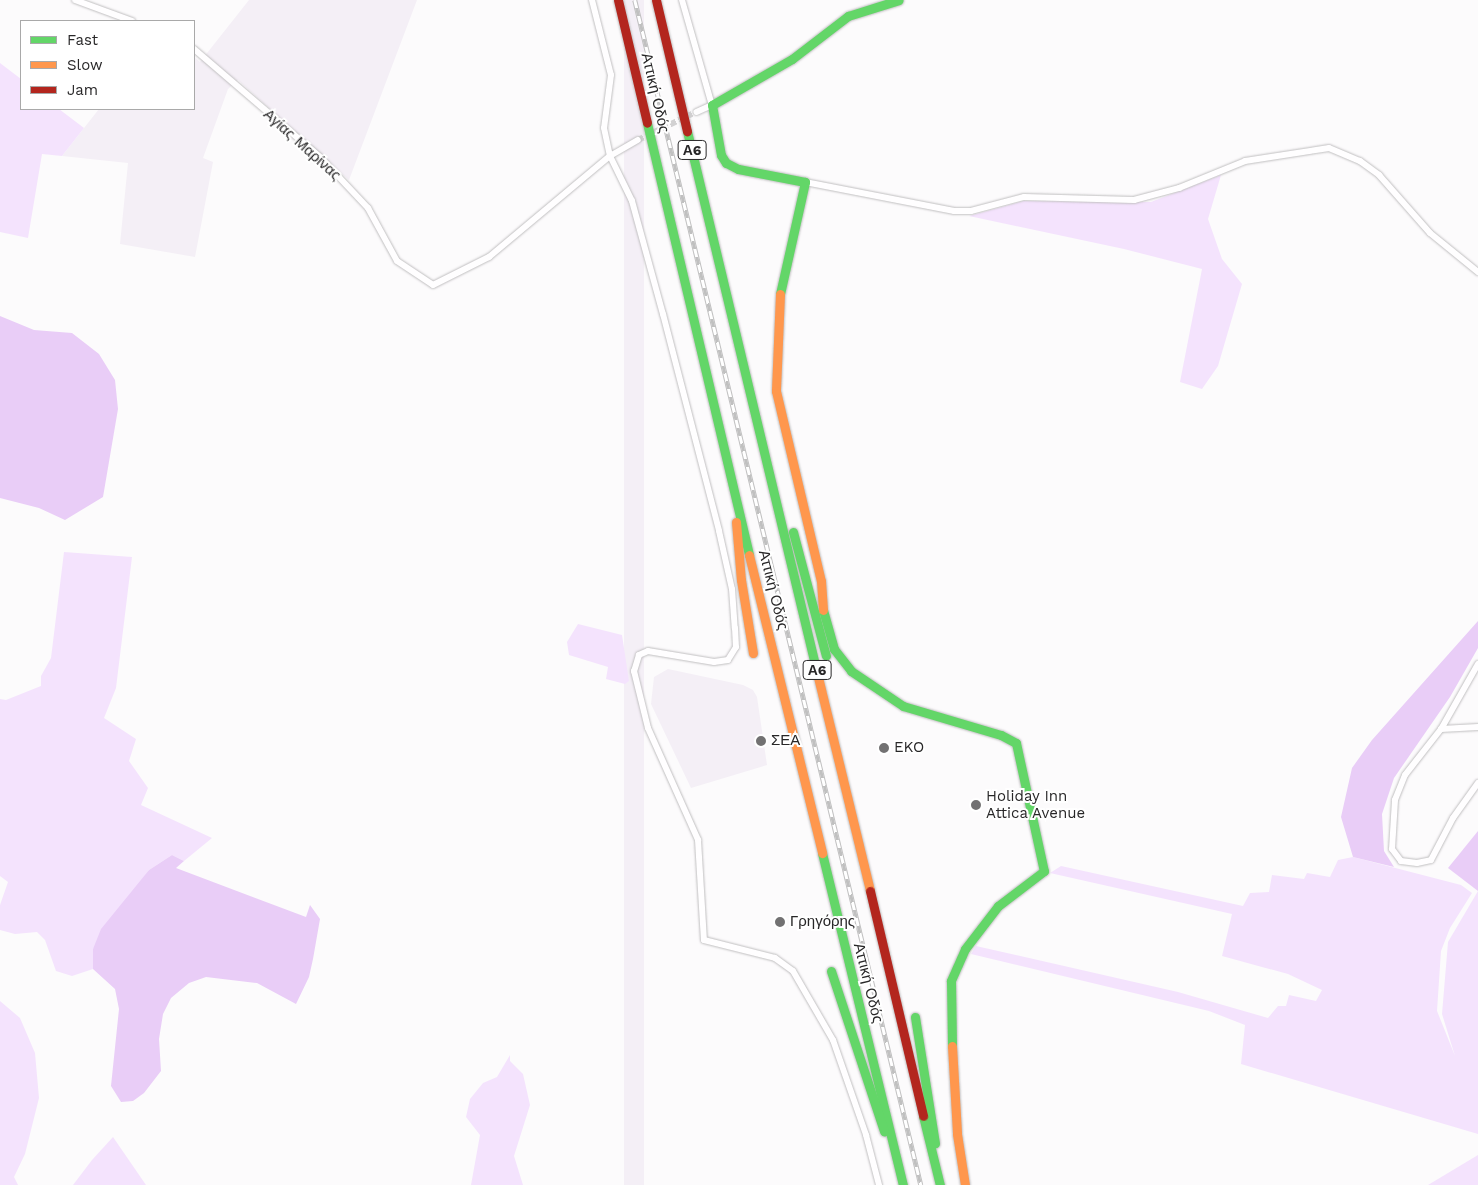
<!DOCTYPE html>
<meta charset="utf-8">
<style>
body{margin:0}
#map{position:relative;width:1478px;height:1185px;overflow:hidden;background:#fcfbfc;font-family:"Work Sans",sans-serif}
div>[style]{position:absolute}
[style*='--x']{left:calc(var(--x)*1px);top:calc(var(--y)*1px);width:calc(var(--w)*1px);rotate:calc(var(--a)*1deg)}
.built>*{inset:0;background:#f4eff6;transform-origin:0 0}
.green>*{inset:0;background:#f4e3fd}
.forest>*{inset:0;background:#e9cdf7}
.street-tunnel>*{height:6px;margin-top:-3px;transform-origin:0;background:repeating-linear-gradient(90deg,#d2d1d2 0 6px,transparent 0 9px)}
.roads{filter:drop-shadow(0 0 1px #c0bfc0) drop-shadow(0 0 1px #c0bfc0)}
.street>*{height:6px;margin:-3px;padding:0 3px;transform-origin:3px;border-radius:3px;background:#fffeff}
.fast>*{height:9px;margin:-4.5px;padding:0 4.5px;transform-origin:4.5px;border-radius:4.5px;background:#63d668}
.slow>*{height:9px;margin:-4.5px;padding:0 4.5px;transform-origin:4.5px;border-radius:4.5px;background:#ff974d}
.jam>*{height:9px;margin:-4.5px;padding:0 4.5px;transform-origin:4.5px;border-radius:4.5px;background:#b3261e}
.rail>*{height:4.5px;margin-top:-2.25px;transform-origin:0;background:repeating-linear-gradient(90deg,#fff 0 8px,#c0c0c0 0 16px);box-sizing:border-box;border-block:1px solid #c0c0c0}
.dots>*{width:14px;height:14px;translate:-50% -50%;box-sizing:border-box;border:2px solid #fff;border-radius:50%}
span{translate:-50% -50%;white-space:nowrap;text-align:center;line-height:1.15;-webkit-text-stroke:4px #fff;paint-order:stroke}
.shield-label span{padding:1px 4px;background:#fff;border:1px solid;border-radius:4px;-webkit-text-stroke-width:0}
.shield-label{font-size:14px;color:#282728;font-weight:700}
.street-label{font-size:15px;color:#282728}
.poi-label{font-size:15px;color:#282728}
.left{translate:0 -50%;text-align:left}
.legend{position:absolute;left:20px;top:20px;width:175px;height:90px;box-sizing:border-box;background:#fff;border:1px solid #a9a9a9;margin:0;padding:6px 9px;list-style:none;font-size:15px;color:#282728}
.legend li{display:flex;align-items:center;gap:10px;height:25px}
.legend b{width:25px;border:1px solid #a9a9a9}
</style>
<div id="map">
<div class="built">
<div style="clip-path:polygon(249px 0,417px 0,349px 180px,238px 80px,228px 89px,203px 158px,213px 162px,195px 257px,120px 244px,128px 163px,62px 156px,99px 109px,194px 109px,194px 57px,200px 62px)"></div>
<div style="left:624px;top:0;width:20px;height:1219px"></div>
<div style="clip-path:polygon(668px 669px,743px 685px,753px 690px,757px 697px,767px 765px,691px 788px,651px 704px,654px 677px)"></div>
</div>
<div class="green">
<div style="clip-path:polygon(0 63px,21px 79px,21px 109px,59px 109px,84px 128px,62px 156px,42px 154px,28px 238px,0 232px)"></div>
<div style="clip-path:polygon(1221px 175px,1208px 219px,1222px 259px,1242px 284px,1218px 366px,1202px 389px,1180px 382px,1202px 269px,1124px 249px,969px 216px,1023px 201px,1151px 202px)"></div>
<div style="clip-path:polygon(64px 552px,132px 557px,116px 688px,104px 718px,136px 739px,129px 761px,148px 788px,141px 805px,212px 838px,184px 861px,172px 855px,149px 870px,93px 949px,93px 969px,72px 976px,56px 971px,45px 940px,37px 932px,15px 934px,0 930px,0 905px,8px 882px,0 876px,0 699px,6px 700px,41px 686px,41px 676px,51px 658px)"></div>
<div style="clip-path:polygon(578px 624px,622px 635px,629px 681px,625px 684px,606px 679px,608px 667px,569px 655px,567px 642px)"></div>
<div style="clip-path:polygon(1353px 857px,1461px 885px,1472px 893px,1450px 928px,1441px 951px,1437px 1011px,1455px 1056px,1442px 1014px,1448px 942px,1478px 891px,1478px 1134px,1241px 1064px,1245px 1025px,1209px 1011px,971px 954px,976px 946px,1178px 992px,1268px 1018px,1278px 1006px,1286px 1006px,1289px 995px,1316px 1001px,1322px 990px,1288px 974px,1222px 956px,1232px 914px,1050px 873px,1061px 866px,1243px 906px,1250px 893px,1269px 892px,1272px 875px,1304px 879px,1307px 873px,1330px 877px,1338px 860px)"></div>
<div style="clip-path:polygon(0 1001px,20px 1018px,35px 1053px,39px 1098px,25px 1154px,14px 1177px,18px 1185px,0 1185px)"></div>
<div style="clip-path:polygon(510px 1055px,510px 1061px,523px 1074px,530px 1105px,514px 1156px,523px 1185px,471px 1185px,480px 1135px,466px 1117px,470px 1099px,483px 1083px,497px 1077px)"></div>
<div style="clip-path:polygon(113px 1137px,146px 1185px,73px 1185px,92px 1160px)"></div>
<div style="clip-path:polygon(1478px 1155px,1478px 1185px,1428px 1185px)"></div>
</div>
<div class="forest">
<div style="clip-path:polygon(0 316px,34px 330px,72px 333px,99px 354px,115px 380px,118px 409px,103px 497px,65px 520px,39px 508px,0 498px)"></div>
<div style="clip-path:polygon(1478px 621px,1478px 648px,1450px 697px,1394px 778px,1382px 814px,1384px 851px,1394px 867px,1353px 857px,1341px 817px,1352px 768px,1372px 740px)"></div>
<div style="clip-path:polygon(1478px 831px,1478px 891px,1448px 868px)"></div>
<div style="clip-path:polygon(172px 855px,184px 861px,176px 868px,306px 917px,310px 905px,320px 919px,313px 959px,309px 977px,296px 1004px,257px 983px,206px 977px,189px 983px,171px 998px,163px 1014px,159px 1039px,161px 1071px,144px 1093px,133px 1101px,121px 1102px,111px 1086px,119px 1009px,115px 989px,93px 969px,93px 949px,101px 929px,149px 870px)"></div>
</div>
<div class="street-tunnel">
<div style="--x:638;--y:140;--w:64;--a:-25.8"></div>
</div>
<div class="roads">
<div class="street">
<div style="--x:75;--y:0;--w:61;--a:20.2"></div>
<div style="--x:592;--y:0;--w:77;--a:75.8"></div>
<div style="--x:611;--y:75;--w:53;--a:97.5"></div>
<div style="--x:604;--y:128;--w:29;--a:78"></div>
<div style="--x:610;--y:156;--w:50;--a:63.9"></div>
<div style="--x:632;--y:201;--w:117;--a:74.7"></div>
<div style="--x:663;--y:314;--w:224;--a:75.5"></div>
<div style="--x:719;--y:531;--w:59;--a:77.4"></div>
<div style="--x:732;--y:589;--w:39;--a:86"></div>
<div style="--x:735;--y:628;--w:19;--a:87"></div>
<div style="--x:736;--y:647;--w:15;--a:122"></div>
<div style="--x:728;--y:660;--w:14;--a:172"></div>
<div style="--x:714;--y:662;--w:67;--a:-170.5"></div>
<div style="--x:648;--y:651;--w:10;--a:156"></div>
<div style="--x:639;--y:655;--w:17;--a:107"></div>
<div style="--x:634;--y:671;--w:59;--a:76.2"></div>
<div style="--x:648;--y:728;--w:123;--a:65.9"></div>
<div style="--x:698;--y:840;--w:100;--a:86.6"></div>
<div style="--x:704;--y:940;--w:73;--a:14.2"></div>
<div style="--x:775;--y:958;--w:22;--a:36"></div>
<div style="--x:793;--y:971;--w:80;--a:59.9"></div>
<div style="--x:833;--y:1040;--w:101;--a:70.8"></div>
<div style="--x:866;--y:1135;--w:52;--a:75.4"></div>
<div style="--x:682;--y:0;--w:109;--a:74.1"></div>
<div style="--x:712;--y:105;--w:17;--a:156"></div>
<div style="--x:194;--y:49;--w:167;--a:40.6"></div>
<div style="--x:321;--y:158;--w:69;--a:46.8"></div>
<div style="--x:368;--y:208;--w:60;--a:61.3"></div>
<div style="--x:397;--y:261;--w:43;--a:33.7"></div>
<div style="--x:433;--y:285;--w:63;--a:-26.6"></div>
<div style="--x:489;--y:257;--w:158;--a:-39.9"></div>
<div style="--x:610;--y:156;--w:32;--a:-30"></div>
<div style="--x:805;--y:182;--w:152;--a:11"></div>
<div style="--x:954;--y:211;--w:17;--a:0"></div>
<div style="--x:971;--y:211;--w:55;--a:-14.8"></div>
<div style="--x:1024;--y:197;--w:110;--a:1.6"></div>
<div style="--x:1134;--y:200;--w:47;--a:-14.9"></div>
<div style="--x:1179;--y:188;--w:71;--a:-22.2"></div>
<div style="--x:1245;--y:161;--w:85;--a:-8.8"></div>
<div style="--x:1329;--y:148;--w:34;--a:23"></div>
<div style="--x:1360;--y:161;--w:24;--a:36"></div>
<div style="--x:1379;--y:175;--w:77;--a:48.7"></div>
<div style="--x:1430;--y:233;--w:62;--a:39.1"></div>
<div style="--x:1478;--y:664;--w:75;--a:119.6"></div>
<div style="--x:1441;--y:729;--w:58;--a:128"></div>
<div style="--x:1405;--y:775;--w:27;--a:112"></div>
<div style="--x:1395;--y:800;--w:49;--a:93.5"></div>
<div style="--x:1392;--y:849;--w:15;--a:53"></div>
<div style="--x:1401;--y:861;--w:16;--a:7"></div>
<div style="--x:1417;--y:863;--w:14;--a:-12"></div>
<div style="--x:1431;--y:860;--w:47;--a:-62.4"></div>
<div style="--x:1453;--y:818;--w:43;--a:-54.5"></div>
<div style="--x:1441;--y:729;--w:37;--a:-3"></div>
</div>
<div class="fast">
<div style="--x:647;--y:123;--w:444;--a:76.7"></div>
<div style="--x:687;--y:131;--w:557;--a:76.51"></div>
<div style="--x:780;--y:294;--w:115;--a:-77.4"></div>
<div style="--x:805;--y:182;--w:68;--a:-169"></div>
<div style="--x:738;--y:169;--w:13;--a:-153"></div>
<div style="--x:726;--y:163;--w:9;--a:-122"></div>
<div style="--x:721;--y:155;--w:51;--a:-100.2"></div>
<div style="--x:712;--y:105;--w:92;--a:-29.9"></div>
<div style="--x:792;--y:59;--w:71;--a:-37.5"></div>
<div style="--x:848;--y:16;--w:53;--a:-17.4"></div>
<div style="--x:793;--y:532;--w:128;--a:75.1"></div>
<div style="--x:823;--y:610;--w:41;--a:74.2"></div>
<div style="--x:834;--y:649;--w:28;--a:52"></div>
<div style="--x:851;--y:671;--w:63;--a:33.9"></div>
<div style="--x:903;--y:706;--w:102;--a:16.5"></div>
<div style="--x:1001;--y:735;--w:17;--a:28"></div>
<div style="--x:1016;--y:743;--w:131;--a:77.7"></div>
<div style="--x:1044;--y:871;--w:58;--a:142.7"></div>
<div style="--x:998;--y:906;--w:54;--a:127.5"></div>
<div style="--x:965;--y:949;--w:35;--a:114"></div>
<div style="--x:951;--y:981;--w:65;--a:89.1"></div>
<div style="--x:822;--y:853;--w:342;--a:76.3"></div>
<div style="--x:831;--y:971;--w:169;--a:71.7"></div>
<div style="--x:915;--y:1017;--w:128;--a:81"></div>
<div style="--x:923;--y:1116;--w:71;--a:76.2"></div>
</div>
<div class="slow">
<div style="--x:780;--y:294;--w:97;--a:92.4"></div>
<div style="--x:776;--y:391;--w:195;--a:76.7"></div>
<div style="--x:821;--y:581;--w:29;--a:86"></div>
<div style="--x:736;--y:522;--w:58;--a:85.1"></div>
<div style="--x:741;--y:580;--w:74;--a:80.7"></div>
<div style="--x:749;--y:555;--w:307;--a:76.2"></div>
<div style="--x:817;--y:673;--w:224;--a:76.3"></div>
<div style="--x:952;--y:1046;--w:88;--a:86.7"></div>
<div style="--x:957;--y:1134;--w:52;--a:81.1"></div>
</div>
<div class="jam">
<div style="--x:618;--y:0;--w:126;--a:76.7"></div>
<div style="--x:656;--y:0;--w:135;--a:76.7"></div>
<div style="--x:870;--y:891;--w:231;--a:76.7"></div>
</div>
</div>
<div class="rail">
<div style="--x:635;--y:0;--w:1219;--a:76.43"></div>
</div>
<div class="dots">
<div style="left:761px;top:741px;background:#727172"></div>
<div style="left:884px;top:748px;background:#727172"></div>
<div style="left:976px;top:805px;background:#727172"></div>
<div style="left:780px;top:922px;background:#727172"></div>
</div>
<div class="shield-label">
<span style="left:692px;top:150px">Α6</span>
<span style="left:817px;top:670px">Α6</span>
</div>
<div class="street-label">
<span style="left:655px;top:93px;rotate:77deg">Αττική Οδός</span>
<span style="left:302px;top:145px;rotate:42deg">Αγίας Μαρίνας</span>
<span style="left:773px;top:590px;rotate:76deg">Αττική Οδός</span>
<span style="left:868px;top:983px;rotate:76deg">Αττική Οδός</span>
</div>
<div class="poi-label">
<span class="left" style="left:771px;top:741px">ΣΕΑ</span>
<span class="left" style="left:894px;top:748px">EKO</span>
<span class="left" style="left:986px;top:805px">Holiday Inn<br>Attica Avenue</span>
<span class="left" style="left:790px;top:922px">Γρηγόρης</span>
</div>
<ul class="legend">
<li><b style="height:6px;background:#63d668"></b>Fast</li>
<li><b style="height:6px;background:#ff974d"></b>Slow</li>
<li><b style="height:6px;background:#b3261e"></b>Jam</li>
</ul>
</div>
